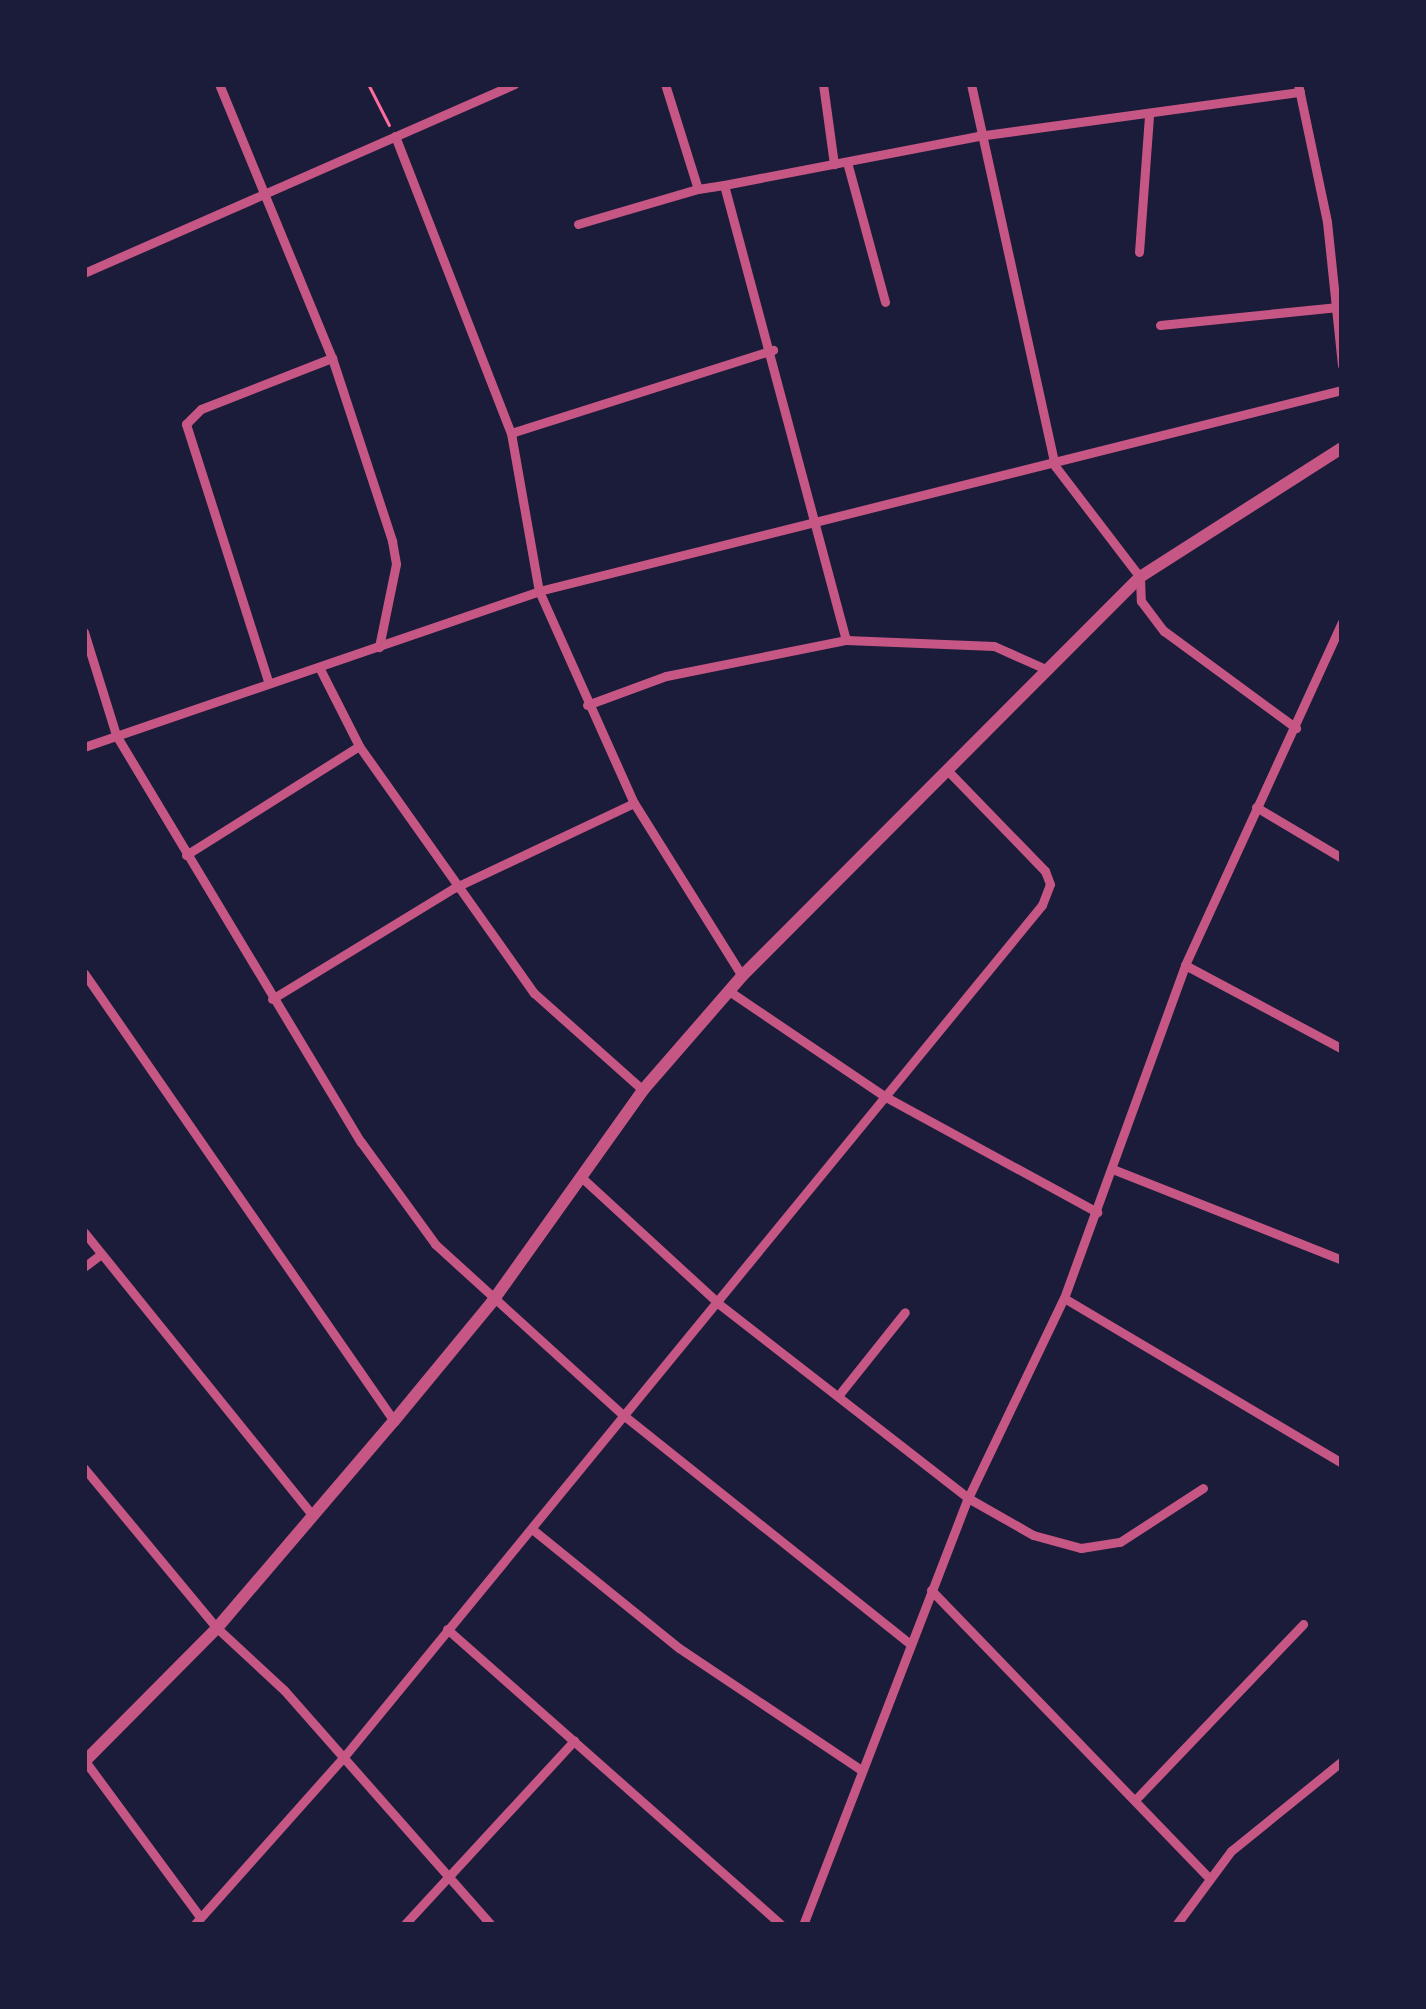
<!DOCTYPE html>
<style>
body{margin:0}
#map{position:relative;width:1426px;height:2009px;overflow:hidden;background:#1b1b3a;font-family:"Source Sans 3",sans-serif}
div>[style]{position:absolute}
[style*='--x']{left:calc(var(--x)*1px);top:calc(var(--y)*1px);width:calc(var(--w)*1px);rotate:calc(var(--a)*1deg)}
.path>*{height:3px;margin:-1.5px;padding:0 1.5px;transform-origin:1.5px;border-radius:1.5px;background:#ff6b9d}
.minor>*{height:9px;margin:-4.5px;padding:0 4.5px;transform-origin:4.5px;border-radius:4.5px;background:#c65784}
.tertiary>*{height:12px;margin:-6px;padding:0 6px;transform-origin:6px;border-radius:6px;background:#c65784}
span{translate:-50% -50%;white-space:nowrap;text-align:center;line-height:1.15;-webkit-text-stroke:12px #1b1b3a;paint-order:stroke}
.frame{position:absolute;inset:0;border:87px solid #1b1b3a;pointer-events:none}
</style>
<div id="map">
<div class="path">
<div style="--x:368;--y:84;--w:46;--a:62.9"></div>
</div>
<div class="minor">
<div style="--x:219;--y:84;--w:296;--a:67.6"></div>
<div style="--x:332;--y:358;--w:193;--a:71.8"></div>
<div style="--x:392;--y:541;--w:23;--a:80"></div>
<div style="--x:396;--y:564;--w:85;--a:101.6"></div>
<div style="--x:665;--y:84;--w:110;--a:72.6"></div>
<div style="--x:698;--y:189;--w:26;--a:-9"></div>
<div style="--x:724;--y:185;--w:471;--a:75"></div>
<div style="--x:823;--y:84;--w:81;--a:82.2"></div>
<div style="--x:971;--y:84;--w:391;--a:77.6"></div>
<div style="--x:1055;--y:466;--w:140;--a:52.6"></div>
<div style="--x:1140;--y:577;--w:24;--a:88"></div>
<div style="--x:1141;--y:601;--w:38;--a:53"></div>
<div style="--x:1164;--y:631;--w:164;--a:36.3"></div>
<div style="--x:1298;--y:84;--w:141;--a:78.1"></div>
<div style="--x:1327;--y:222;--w:144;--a:84"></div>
<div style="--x:395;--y:136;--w:319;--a:68.7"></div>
<div style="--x:511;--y:433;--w:160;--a:80"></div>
<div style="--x:539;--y:591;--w:232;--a:65.9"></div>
<div style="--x:634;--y:803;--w:204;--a:58"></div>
<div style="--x:847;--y:162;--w:145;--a:74.8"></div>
<div style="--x:724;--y:185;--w:259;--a:-10.9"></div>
<div style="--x:978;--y:136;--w:325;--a:-7.8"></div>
<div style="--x:578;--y:224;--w:125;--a:-16.3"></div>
<div style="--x:1139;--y:252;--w:135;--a:-85.8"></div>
<div style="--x:84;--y:273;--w:470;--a:-23.7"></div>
<div style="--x:1160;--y:325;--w:179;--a:-5.8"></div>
<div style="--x:511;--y:433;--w:275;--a:-17.6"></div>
<div style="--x:84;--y:632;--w:108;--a:72.7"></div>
<div style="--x:116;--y:735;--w:475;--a:59"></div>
<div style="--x:361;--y:1142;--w:126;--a:54"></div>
<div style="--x:435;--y:1244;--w:253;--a:42.3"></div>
<div style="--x:622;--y:1414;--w:366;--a:38.6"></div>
<div style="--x:319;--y:667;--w:89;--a:63.1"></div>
<div style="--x:359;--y:746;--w:303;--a:54.7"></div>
<div style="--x:534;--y:993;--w:146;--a:41.7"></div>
<div style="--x:268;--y:681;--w:270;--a:-107.7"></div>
<div style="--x:186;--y:424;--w:21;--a:-45"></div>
<div style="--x:201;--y:409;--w:141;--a:-21.3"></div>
<div style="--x:587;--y:705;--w:84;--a:-20.2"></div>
<div style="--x:666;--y:676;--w:184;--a:-11.3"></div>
<div style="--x:846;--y:640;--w:148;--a:2.3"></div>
<div style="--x:994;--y:646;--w:59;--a:24"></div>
<div style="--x:84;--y:747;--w:481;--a:-18.9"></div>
<div style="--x:539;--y:591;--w:828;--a:-14.05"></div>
<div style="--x:1256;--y:807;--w:100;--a:30.7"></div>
<div style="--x:186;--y:855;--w:204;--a:-32.2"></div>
<div style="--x:1185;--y:965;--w:178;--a:28.1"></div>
<div style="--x:84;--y:973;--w:545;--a:55.32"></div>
<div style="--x:729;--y:991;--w:187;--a:34.1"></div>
<div style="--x:884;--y:1096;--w:243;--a:28.6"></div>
<div style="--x:272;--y:999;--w:213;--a:-31.4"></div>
<div style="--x:454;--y:888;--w:199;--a:-25.3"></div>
<div style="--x:1115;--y:1170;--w:244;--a:21.6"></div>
<div style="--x:580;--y:1176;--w:189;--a:42.6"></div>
<div style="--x:719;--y:1304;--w:316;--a:37.9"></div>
<div style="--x:968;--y:1498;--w:75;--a:29.6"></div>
<div style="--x:1033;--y:1535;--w:50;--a:15.2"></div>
<div style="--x:1081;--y:1548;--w:39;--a:-9"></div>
<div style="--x:1120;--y:1542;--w:99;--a:-33"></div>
<div style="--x:84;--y:1232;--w:365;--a:51.1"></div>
<div style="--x:84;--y:1267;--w:20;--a:-37"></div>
<div style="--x:1064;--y:1298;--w:323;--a:30.7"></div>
<div style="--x:838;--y:1396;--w:107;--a:-51.4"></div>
<div style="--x:84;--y:1468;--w:208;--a:50.3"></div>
<div style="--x:217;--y:1628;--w:91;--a:42.8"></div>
<div style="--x:284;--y:1690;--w:313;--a:48.6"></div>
<div style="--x:532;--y:1529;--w:189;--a:39"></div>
<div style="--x:679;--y:1648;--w:218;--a:33.8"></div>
<div style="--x:931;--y:1590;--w:397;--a:46"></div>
<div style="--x:447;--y:1629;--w:446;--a:41.5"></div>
<div style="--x:85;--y:1761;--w:194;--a:53.6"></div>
<div style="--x:1136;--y:1799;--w:242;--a:-46.3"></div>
<div style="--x:194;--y:1925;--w:224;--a:-48.3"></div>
<div style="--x:343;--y:1758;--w:1103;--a:-50.67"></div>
<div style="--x:1042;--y:905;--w:22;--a:-69"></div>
<div style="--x:1050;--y:884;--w:14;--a:-111"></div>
<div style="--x:1045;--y:871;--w:136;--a:-134.1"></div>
<div style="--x:404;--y:1925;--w:251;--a:-47.3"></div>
<div style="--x:803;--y:1925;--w:458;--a:-68.9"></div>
<div style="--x:968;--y:1498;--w:222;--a:-64.4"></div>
<div style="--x:1064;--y:1298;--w:354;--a:-70"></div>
<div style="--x:1185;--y:965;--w:377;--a:-65.4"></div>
<div style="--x:1176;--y:1925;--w:92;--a:-53.4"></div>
<div style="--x:1231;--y:1851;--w:143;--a:-39"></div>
</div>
<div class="tertiary">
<div style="--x:84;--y:1762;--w:189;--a:-45.2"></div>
<div style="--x:217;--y:1628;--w:272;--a:-49.5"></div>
<div style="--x:394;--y:1421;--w:154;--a:-50.5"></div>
<div style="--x:492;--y:1302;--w:260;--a:-54.5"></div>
<div style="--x:643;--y:1090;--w:151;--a:-49"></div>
<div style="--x:742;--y:976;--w:564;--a:-45.07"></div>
<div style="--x:1140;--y:577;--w:240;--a:-32.6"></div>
</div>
<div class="frame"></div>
</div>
